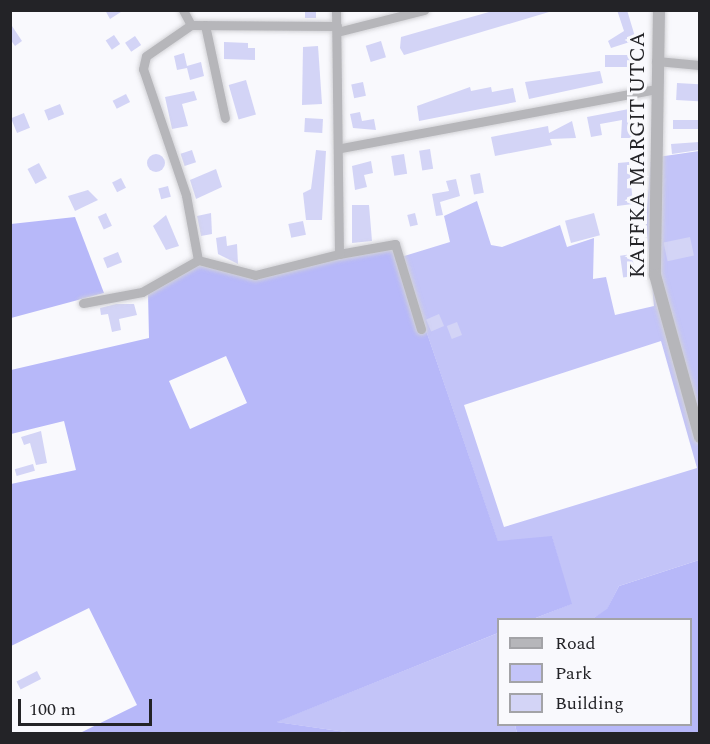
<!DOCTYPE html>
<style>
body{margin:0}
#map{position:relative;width:710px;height:744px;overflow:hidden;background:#f9f9fd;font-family:Spectral,serif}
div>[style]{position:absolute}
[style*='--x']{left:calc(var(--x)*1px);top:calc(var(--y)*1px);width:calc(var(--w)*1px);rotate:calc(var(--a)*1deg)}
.green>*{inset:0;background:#c3c4f8}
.forest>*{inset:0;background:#b7b8f9}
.building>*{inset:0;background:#d3d4f6;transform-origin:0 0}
.round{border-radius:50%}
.roads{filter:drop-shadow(0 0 2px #d2d2d6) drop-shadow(0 0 2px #d2d2d6)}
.minor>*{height:9px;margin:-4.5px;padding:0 4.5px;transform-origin:4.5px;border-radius:4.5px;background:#b6b6ba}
.tertiary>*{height:12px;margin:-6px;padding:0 6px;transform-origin:6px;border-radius:6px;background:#b6b6ba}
span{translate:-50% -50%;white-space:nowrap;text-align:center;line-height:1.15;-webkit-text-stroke:6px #f9f9fd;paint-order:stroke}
.street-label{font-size:21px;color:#232327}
.frame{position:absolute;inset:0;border:12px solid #232327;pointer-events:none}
.legend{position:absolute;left:497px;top:618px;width:195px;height:108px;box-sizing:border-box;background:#f9f9fd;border:2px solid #a3a3a7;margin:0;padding:8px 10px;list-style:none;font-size:18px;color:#232327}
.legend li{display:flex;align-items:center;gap:12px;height:30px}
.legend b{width:30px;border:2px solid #a3a3a7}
.scale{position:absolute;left:18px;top:699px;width:134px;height:27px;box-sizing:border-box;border:3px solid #232327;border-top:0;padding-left:8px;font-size:18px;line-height:21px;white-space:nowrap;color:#232327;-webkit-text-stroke:4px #f9f9fd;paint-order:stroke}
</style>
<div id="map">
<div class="green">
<div style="clip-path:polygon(evenodd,699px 151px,699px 560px,619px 586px,607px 610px,592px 619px,533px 619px,571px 604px,552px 537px,498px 542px,401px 257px,450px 242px,444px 216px,477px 201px,491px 245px,502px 247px,560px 225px,567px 247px,594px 238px,593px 279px,606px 277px,615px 315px,654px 306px,646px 222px,651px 158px,699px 151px,661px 341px,697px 468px,504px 527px,464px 405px,661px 341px)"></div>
<div style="clip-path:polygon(498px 633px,498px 724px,515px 725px,517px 733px,353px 733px,276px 722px)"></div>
</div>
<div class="forest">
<div style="clip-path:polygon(75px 217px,104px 293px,11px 318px,11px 224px)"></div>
<div style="clip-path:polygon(evenodd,391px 246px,401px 257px,498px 541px,552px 536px,572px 604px,533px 619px,498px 620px,498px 633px,277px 722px,353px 733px,80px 733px,137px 705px,89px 608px,11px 646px,11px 484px,76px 470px,64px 421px,11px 434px,11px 370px,149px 338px,148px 293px,197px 265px,258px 278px,391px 246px,226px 356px,247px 403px,190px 429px,169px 381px,226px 356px)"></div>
<div style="clip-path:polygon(699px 560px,699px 733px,517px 733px,515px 725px,690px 724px,690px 620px,592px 619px,607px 609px,619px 586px)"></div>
</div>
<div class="building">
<div style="clip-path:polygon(105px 10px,124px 10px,110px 19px)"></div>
<div style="left:305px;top:10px;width:11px;height:8px"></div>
<div style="clip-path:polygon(496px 10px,549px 12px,404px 55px,400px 48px,401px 37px)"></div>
<div style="clip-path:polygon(617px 10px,627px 10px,636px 40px,611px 48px,608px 41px,624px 31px)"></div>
<div style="clip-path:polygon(10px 23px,22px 41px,15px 46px,10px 39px)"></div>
<div style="left:114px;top:35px;width:11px;height:10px;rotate:56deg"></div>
<div style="left:135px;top:36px;width:11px;height:12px;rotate:56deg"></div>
<div style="left:381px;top:41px;width:17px;height:16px;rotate:73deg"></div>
<div style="clip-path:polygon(224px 42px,248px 43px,248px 48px,255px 48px,255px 60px,224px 59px)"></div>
<div style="clip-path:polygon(318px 46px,322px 104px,302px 105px,303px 47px)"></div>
<div style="clip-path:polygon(184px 53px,187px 66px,201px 62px,204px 76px,190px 80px,187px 68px,177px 70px,174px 56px)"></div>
<div style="left:605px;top:55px;width:28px;height:12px"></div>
<div style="clip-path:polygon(600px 71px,603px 83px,529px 99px,525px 82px)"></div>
<div style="left:246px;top:80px;width:36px;height:18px;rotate:74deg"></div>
<div style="left:363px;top:82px;width:14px;height:12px;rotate:78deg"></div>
<div style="left:677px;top:83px;width:22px;height:17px;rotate:3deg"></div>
<div style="clip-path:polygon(470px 87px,471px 91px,491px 87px,492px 92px,513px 88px,516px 102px,419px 121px,417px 106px)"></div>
<div style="clip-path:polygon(194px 91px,197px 100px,182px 104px,188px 126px,172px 129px,165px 97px)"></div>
<div style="left:126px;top:94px;width:9px;height:15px;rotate:63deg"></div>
<div style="left:60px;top:104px;width:11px;height:17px;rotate:68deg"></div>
<div style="clip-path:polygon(629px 109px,632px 138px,621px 138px,622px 120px,600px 124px,602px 135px,591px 137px,587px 117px)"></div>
<div style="clip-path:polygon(360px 112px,362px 121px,374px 119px,376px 130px,353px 128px,350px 114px)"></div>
<div style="left:24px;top:113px;width:16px;height:14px;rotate:68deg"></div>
<div style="left:305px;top:118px;width:18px;height:14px;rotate:3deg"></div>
<div style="left:673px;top:120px;width:26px;height:9px"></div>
<div style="clip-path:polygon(572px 121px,576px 138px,550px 139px,552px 145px,495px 156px,491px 137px,548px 126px,549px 133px)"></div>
<div style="clip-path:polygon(699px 142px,699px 150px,672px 154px,671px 144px)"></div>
<div style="left:430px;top:149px;width:20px;height:11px;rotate:81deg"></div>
<div style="left:192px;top:150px;width:13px;height:12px;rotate:72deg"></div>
<div style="clip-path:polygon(316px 150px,326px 151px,322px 220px,306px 220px,303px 193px,311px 189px)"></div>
<div class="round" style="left:147px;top:154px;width:18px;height:18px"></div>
<div style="left:404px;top:154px;width:20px;height:13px;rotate:81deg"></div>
<div style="clip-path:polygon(371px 161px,373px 173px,364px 175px,367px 187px,355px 190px,352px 166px)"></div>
<div style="clip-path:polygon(629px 162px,633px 204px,617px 206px,618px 163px)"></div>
<div style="left:39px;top:163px;width:17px;height:13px;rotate:62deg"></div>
<div style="clip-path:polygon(216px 169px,222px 187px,196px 199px,190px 180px)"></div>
<div style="left:480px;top:173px;width:20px;height:10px;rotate:79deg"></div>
<div style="left:121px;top:178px;width:11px;height:10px;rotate:63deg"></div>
<div style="clip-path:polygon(456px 179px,460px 196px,440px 202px,443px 215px,436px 216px,432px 194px,449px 191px,446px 181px)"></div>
<div style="left:168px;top:186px;width:11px;height:10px;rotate:75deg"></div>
<div style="clip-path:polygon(88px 190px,98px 200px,75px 211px,68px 196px)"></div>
<div style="clip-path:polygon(352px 205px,369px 205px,372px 241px,352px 243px)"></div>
<div style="left:106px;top:213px;width:14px;height:9px;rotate:65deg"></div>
<div style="clip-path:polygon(211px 213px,212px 234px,201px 236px,197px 216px)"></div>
<div style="left:415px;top:213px;width:12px;height:8px;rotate:76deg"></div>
<div style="left:594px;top:213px;width:23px;height:30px;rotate:75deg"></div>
<div style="clip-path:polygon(166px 215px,179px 246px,166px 250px,153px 226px)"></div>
<div style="left:303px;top:221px;width:14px;height:15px;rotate:78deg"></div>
<div style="clip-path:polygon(226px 236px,227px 246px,237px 244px,238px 264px,218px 254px,216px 238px)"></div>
<div style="left:690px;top:237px;width:19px;height:27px;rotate:78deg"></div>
<div style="left:118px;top:252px;width:11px;height:16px;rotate:68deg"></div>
<div style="left:632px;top:254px;width:22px;height:12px;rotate:82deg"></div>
<div style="clip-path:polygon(116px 304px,134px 304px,137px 315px,119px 319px,121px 330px,112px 332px,108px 314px,101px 315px,100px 308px)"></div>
<div style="left:439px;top:314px;width:13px;height:14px;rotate:67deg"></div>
<div style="left:457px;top:322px;width:14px;height:11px;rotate:69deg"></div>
<div style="clip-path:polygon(41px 431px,47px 463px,36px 465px,30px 443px,24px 445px,21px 437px)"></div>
<div style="left:33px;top:464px;width:7px;height:19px;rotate:74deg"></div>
<div style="left:37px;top:671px;width:9px;height:23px;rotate:63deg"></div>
</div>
<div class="roads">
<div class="minor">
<div style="--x:183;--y:10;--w:17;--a:62"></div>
<div style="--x:205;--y:25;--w:95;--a:77.9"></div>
<div style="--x:337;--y:32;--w:90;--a:-14.2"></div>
<div style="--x:656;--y:61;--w:44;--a:5.2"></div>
<div style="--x:341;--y:148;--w:319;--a:-10.6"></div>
<div style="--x:339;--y:254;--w:57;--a:-10.1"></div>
<div style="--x:395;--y:244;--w:89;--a:73"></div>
<div style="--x:198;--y:260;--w:66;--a:-100.5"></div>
<div style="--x:186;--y:195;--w:133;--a:-108.8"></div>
<div style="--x:143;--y:69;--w:13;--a:-77"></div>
<div style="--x:146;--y:56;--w:55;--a:-34.6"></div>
<div style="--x:191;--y:25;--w:146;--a:0.4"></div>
<div style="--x:83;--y:303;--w:60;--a:-10.6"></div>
<div style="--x:142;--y:292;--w:64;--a:-29.7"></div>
<div style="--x:198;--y:260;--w:59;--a:14.7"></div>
<div style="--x:255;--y:275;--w:87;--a:-14"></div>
<div style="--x:339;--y:254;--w:244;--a:-90.7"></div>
</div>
<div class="tertiary">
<div style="--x:659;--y:10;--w:265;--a:90.9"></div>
<div style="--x:655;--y:275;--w:168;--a:74.5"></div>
</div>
</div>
<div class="street-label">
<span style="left:638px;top:155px;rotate:-90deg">KAFFKA MARGIT UTCA</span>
</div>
<div class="frame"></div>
<ul class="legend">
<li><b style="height:8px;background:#b6b6ba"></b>Road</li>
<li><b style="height:16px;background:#c3c4f8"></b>Park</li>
<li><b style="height:16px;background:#d3d4f6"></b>Building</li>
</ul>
<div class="scale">100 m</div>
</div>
